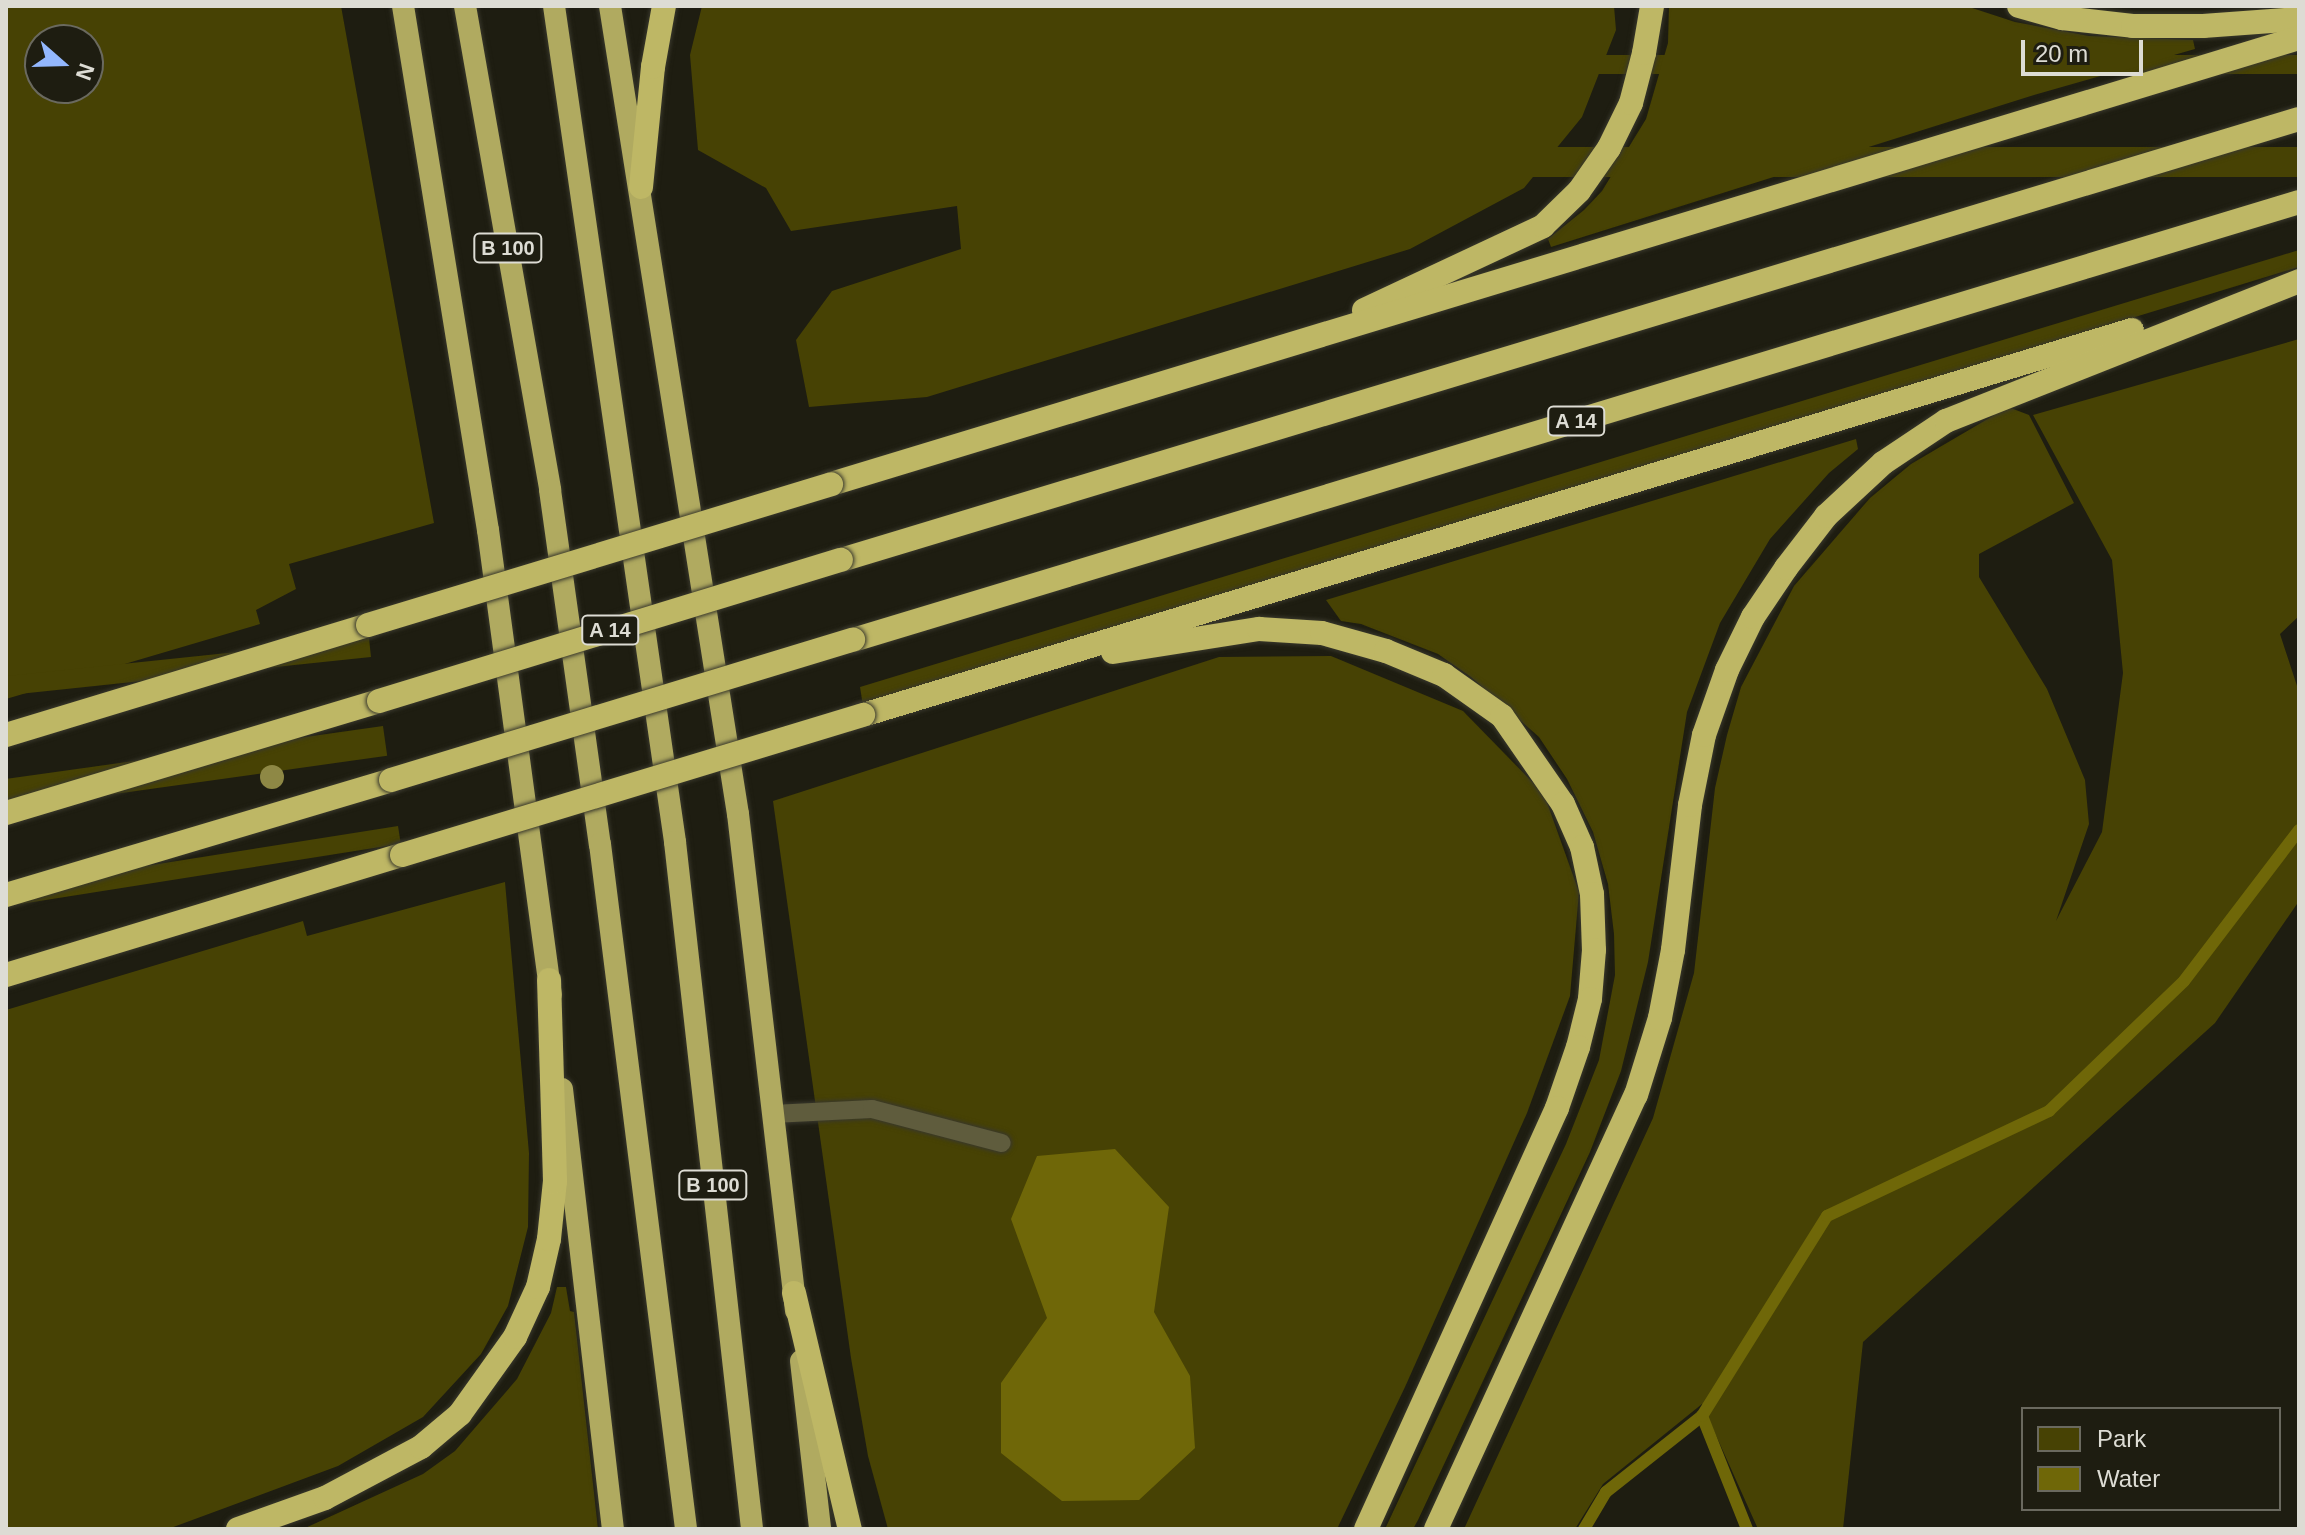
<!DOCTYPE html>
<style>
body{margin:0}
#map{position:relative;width:2305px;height:1535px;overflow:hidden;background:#1e1d11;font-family:Helvetica,sans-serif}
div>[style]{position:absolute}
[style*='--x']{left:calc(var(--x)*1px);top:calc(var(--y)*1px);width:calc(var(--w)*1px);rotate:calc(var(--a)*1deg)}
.green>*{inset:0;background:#474204;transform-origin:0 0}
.water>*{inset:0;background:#6f6708}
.stream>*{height:12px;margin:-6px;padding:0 6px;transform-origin:6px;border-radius:6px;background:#6f6708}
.roads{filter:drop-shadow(0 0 2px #39382c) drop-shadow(0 0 2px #39382c)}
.service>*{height:18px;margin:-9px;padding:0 9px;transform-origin:9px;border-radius:9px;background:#5f5c3d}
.trunk>*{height:22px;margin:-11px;padding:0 11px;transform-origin:11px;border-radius:11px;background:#b0aa60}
.motorway>*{height:24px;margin:-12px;padding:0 12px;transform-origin:12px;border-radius:12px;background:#beb765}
.bridges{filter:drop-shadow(0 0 2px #39382c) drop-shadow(0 0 2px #39382c)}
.motorway-bridge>*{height:24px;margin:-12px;padding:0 12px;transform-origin:12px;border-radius:12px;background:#beb765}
.trees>*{width:24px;height:24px;margin:-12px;border-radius:50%;background:#8e8845}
span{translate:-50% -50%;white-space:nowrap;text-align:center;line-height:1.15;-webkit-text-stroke:8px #1e1d11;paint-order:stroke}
.shield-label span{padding:2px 6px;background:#1e1d11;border:2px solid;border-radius:6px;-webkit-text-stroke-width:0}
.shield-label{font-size:20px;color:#dddcd4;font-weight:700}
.frame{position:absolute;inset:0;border:8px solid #dddcd4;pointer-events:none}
.legend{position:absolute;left:2021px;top:1407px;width:260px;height:104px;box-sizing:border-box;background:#1e1d11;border:2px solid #6a695f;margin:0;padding:10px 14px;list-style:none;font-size:24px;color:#dddcd4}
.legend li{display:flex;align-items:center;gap:16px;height:40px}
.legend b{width:40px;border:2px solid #6a695f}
.north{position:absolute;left:24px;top:24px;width:80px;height:80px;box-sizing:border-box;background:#1e1d11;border:2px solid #6a695f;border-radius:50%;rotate:110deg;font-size:22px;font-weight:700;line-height:32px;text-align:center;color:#dddcd4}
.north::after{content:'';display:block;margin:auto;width:28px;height:36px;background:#93b7fd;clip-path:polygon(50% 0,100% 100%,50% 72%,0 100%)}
.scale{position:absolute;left:2021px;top:40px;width:122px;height:36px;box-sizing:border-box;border:4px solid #dddcd4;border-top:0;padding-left:10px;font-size:24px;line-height:28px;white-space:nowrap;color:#dddcd4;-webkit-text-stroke:6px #1e1d11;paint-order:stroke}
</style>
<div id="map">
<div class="green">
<div style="clip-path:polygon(evenodd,6px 6px,341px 6px,434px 523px,289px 564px,296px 589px,256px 610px,260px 624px,6px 699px,6px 6px,40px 40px,88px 40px,88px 88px,40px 88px,40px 40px)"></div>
<div style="clip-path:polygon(702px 6px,1614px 6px,1616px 30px,1582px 117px,1524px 188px,1410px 249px,927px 397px,809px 407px,796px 340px,832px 291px,961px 249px,957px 206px,791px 231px,766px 188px,698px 150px,690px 55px)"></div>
<div style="clip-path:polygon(1669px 6px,1966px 6px,2015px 22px,2089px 36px,2193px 40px,2195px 49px,2034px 95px,1551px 247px,1548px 239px,1584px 210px,1602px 191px,1646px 119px,1668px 43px)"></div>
<div style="left:2299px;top:55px;width:19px;height:1533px;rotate:90deg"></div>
<div style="left:2299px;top:147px;width:30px;height:1519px;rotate:90deg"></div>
<div style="clip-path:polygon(2299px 250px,2299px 267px,863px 706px,860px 687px)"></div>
<div style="clip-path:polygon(2299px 339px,2299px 616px,2280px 634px,2299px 692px,2299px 901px,2215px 1023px,1863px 1342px,1843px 1529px,1758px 1529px,1702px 1404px,1603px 1484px,1575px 1529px,1464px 1529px,1653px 1118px,1694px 973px,1715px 788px,1727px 735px,1741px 687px,1794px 586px,1870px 498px,1911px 464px,2008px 407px,2029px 415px,2074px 503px,1979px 554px,1979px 577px,2047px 689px,2085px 780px,2089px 824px,2056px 921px,2102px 832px,2123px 673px,2112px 560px,2033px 415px)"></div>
<div style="clip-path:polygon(1856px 439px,1858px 449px,1829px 473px,1770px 539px,1720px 623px,1687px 712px,1648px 962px,1621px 1071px,1590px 1152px,1418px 1520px,1413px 1529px,1385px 1529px,1566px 1144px,1599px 1060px,1615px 975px,1614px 934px,1608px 884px,1593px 832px,1567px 779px,1539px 737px,1471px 677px,1438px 654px,1361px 624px,1341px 621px,1326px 600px)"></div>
<div style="left:369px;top:638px;width:19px;height:379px;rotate:84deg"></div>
<div style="clip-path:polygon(1331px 656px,1463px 711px,1544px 794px,1579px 892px,1570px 996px,1527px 1113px,1405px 1387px,1337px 1529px,888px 1529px,868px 1456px,851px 1358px,773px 801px,1219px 657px)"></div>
<div style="left:383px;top:726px;width:30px;height:394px;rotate:82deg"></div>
<div style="left:398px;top:826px;width:18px;height:409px;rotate:81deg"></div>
<div style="clip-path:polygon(505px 882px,529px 1153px,528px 1227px,508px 1306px,481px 1354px,423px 1417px,338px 1466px,168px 1529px,6px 1529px,6px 1010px,303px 921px,307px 936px)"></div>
<div style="clip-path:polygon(557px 1287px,566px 1287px,570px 1311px,574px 1312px,598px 1529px,303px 1529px,423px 1474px,455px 1451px,517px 1379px,551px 1313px)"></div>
</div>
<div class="water">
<div style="clip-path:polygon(1115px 1149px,1169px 1207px,1154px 1312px,1190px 1376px,1195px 1448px,1139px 1500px,1062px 1501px,1001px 1453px,1001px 1383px,1047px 1318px,1011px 1219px,1037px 1156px)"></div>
</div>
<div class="stream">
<div style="--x:1584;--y:1529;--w:43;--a:-59.3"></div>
<div style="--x:1606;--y:1492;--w:122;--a:-38.4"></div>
<div style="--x:1747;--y:1529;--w:122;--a:-111.7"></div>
<div style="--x:1702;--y:1416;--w:236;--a:-58"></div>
<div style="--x:1827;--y:1216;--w:246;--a:-25.3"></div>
<div style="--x:2049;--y:1111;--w:187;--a:-43.9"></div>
<div style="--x:2184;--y:981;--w:190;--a:-52.7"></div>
</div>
<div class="roads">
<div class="service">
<div style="--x:773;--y:1114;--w:99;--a:-2.9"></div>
<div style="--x:872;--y:1109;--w:134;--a:14.7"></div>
</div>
<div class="trunk">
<div style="--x:403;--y:6;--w:531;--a:80.79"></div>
<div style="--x:488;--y:530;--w:469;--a:82.3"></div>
<div style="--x:465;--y:6;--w:491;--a:80"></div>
<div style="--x:550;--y:490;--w:358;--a:82"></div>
<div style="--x:600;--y:844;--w:690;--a:82.84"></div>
<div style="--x:554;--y:6;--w:845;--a:81.76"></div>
<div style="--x:675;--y:842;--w:691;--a:83.6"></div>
<div style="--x:610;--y:6;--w:818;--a:81"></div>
<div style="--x:738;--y:814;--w:500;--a:83.34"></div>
<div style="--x:562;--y:1089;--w:443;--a:83.4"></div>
<div style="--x:801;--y:1361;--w:169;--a:83.5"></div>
</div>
<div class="motorway">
<div style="--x:2019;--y:6;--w:45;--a:15.6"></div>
<div style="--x:2062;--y:18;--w:71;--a:6.4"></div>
<div style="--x:2133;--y:26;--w:70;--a:0"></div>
<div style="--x:2203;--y:26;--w:96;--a:-4.2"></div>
<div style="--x:641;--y:187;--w:121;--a:-84.3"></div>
<div style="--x:653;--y:67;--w:62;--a:-79.8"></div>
<div style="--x:1364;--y:310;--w:198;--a:-25.1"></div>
<div style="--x:1543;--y:226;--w:50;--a:-44.2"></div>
<div style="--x:1579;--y:191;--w:52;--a:-55.1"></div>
<div style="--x:1609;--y:148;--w:50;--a:-63.9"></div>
<div style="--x:1631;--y:103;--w:52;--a:-75.4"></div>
<div style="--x:1644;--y:53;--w:48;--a:-80.3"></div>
<div style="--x:831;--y:484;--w:1534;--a:-16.9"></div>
<div style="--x:841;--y:560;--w:1523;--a:-16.83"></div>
<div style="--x:853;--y:640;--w:1511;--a:-16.85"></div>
<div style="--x:1113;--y:652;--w:148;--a:-9"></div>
<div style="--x:1259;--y:629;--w:63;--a:3.6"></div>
<div style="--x:1322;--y:633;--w:66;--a:15.7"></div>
<div style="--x:1386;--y:651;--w:63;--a:22.5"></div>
<div style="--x:1444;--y:675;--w:71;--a:35.3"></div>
<div style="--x:1502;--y:716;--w:107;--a:55.3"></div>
<div style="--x:1563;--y:804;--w:47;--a:66.2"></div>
<div style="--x:1582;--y:847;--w:48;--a:78"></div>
<div style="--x:1592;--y:894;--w:56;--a:88"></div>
<div style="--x:1594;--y:950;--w:49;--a:94.7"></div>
<div style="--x:1590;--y:999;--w:49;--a:104"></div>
<div style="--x:1578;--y:1047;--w:65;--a:109"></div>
<div style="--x:1557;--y:1108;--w:462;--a:114.4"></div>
<div style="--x:863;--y:715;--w:1326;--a:-16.88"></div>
<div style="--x:6;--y:735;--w:378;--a:-16.9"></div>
<div style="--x:6;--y:813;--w:389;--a:-16.7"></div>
<div style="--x:6;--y:895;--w:402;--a:-16.6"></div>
<div style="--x:6;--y:975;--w:414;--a:-16.9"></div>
<div style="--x:794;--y:1293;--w:243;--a:76.7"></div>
<div style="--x:238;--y:1529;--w:92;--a:-19.6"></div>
<div style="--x:325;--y:1498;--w:109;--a:-28"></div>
<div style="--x:421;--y:1447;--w:51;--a:-40.2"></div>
<div style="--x:460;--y:1414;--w:95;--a:-54.5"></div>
<div style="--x:515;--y:1337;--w:55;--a:-65.3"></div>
<div style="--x:538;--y:1287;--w:49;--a:-77.1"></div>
<div style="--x:549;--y:1239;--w:58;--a:-84.1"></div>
<div style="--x:555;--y:1181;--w:201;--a:-91.7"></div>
<div style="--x:1436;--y:1529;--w:478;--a:-65.3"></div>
<div style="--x:1636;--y:1095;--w:81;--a:-72.7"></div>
<div style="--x:1660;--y:1018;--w:69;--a:-79.2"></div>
<div style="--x:1673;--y:950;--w:146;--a:-83.3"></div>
<div style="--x:1690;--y:805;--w:71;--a:-78.7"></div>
<div style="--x:1704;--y:735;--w:69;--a:-70.5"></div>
<div style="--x:1727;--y:670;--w:59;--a:-63.9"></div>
<div style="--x:1753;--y:617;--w:59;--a:-56"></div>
<div style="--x:1786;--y:568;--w:66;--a:-52.4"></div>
<div style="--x:1826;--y:516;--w:78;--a:-42.9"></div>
<div style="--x:1883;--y:463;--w:76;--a:-33.7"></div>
<div style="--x:1946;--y:421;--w:380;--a:-21.6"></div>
</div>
</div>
<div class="bridges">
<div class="motorway-bridge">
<div style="--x:368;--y:625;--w:484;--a:-16.9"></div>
<div style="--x:379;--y:701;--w:483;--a:-17"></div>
<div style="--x:391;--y:780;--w:483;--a:-16.9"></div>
<div style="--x:402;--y:855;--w:482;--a:-16.9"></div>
</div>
</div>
<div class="trees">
<div style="left:272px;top:777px"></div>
</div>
<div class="shield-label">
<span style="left:508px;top:248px">B 100</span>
<span style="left:1576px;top:421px">A 14</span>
<span style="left:610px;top:630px">A 14</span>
<span style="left:713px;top:1185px">B 100</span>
</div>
<div class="frame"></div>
<ul class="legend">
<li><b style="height:22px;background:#474204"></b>Park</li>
<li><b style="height:22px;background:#6f6708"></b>Water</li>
</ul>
<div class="north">N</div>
<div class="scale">20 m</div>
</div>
